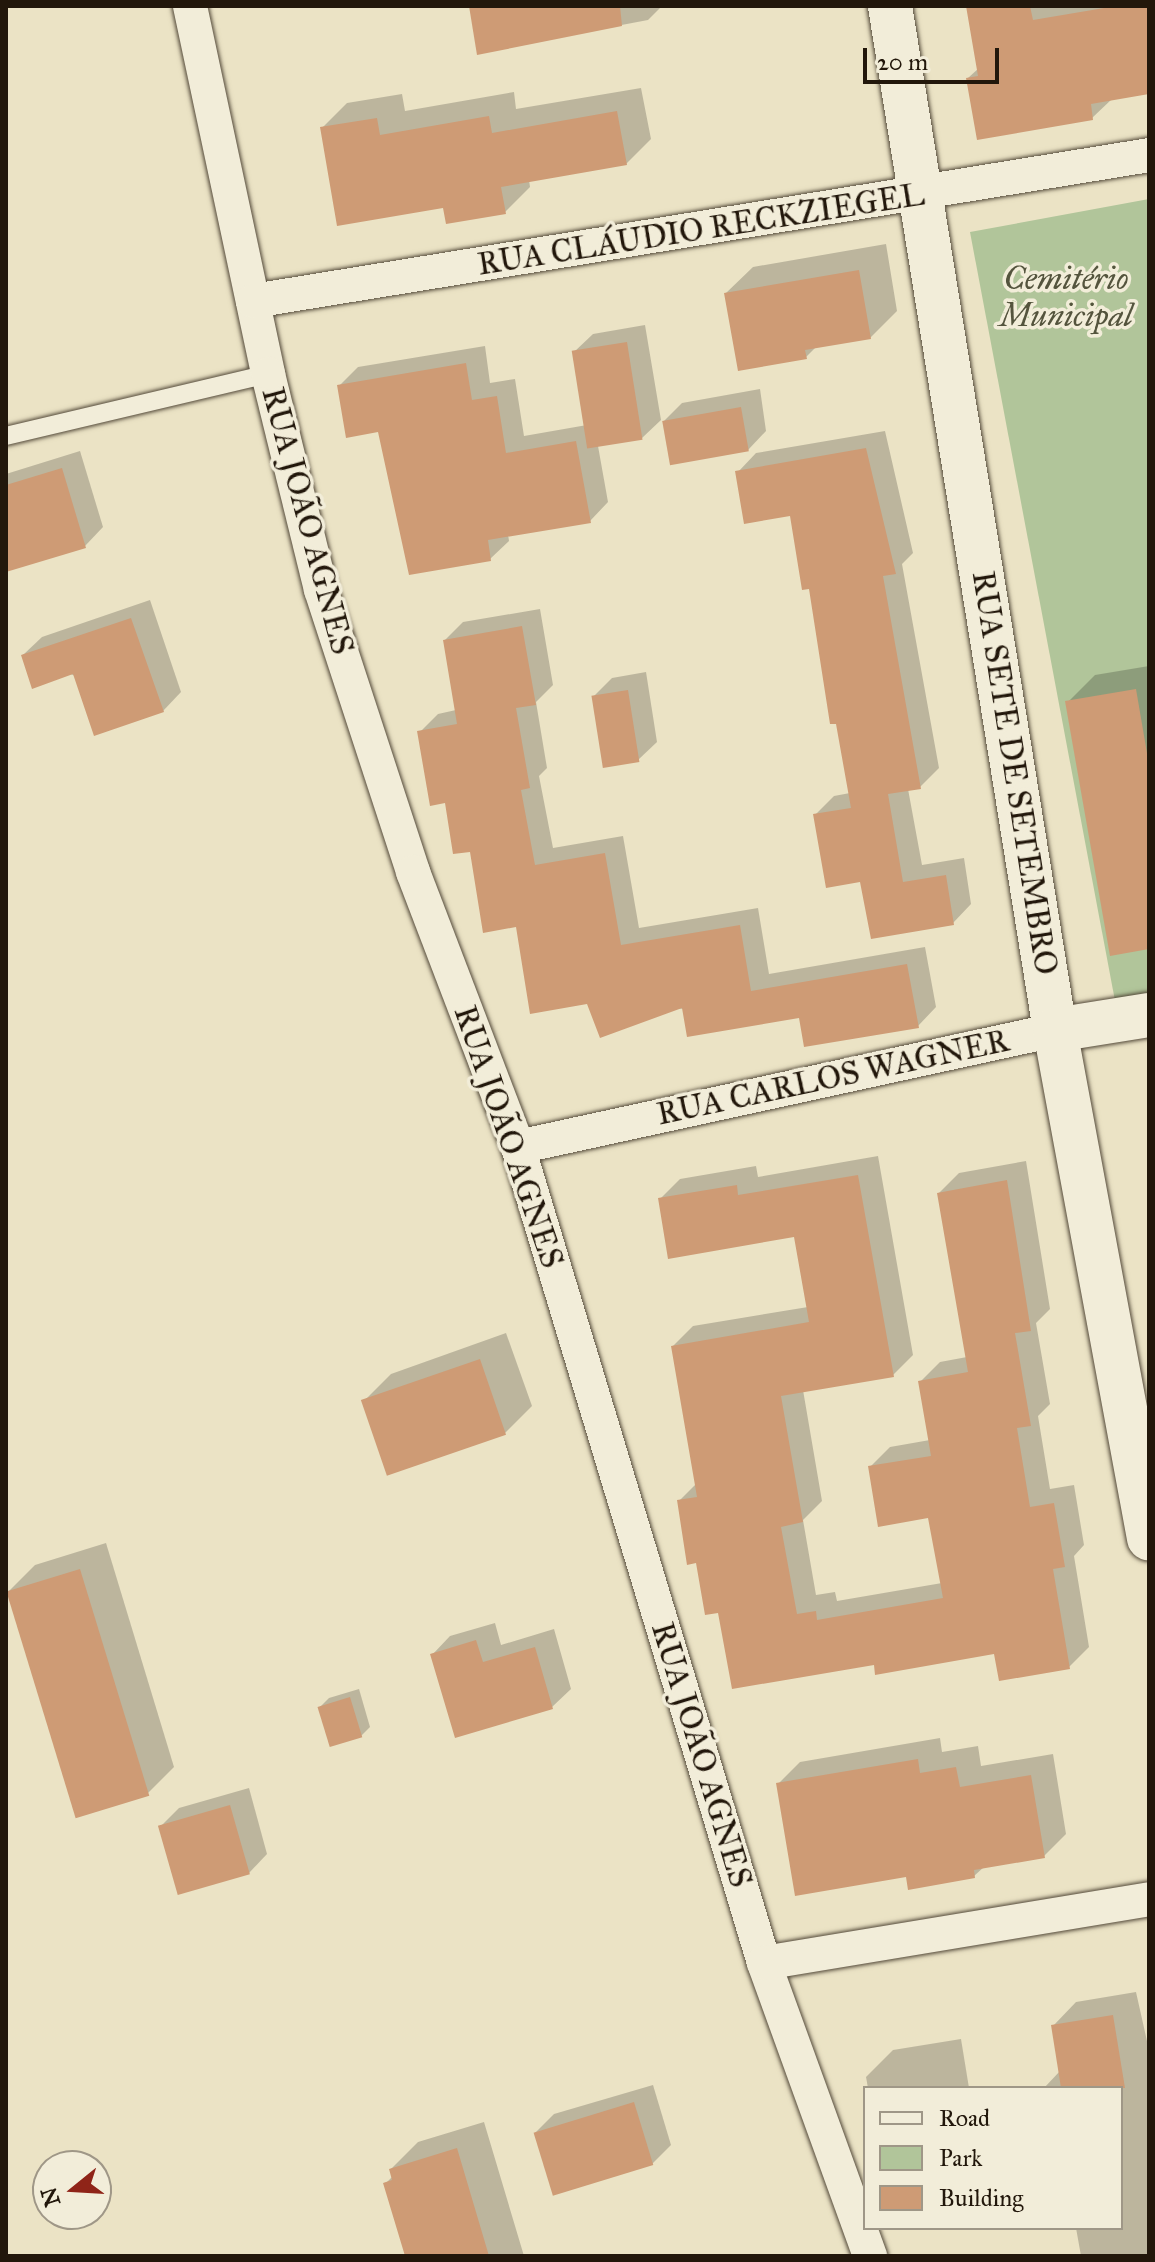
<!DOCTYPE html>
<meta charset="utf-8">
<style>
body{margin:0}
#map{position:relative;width:1155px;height:2262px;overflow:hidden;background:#ebe3c5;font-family:"IM FELL Great Primer",serif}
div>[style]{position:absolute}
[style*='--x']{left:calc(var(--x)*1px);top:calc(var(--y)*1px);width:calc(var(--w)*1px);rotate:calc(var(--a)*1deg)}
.green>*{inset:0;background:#b1c59a}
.shadow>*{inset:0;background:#0003}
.building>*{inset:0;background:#ce9b75;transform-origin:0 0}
.roads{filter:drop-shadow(0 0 2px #544a3a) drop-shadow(0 0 2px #544a3a)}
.lane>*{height:18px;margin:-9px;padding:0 9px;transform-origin:9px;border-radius:9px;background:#f2edd9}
.street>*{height:34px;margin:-17px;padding:0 17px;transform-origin:17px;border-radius:17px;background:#f2edd9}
.secondary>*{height:44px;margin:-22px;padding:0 22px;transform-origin:22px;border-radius:22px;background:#f2edd9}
span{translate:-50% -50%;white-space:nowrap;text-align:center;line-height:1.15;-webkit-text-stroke:7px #f2edd9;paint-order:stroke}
.street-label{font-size:32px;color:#22170b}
.park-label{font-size:32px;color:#54543d;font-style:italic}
.frame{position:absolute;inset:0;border:8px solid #22170b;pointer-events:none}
.legend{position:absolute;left:863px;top:2086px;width:260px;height:144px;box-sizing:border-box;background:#f2edd9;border:2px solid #9f9787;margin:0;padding:10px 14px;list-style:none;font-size:24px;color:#22170b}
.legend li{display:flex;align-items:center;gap:16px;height:40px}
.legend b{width:40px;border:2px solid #9f9787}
.north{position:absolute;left:32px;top:2150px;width:80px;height:80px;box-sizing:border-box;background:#f2edd9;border:2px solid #9f9787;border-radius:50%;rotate:252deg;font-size:22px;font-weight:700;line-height:32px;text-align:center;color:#22170b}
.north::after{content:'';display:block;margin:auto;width:28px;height:36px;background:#8f2418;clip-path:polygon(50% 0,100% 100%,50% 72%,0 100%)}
.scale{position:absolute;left:863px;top:48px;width:136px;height:36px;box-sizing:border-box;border:4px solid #22170b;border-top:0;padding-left:10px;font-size:24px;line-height:28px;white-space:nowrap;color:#22170b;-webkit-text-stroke:6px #f2edd9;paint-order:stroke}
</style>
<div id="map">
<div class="green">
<div style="clip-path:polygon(1149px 199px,1149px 1000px,1116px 1006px,970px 232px)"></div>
</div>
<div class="shadow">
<div style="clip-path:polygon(471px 6px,662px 6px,648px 20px,479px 52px)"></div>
<div style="clip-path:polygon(968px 6px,1149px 6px,1149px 92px,1112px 99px,1092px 118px,968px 78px,979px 68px)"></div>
<div style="clip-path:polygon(641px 88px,651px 139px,626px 164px,529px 180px,530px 187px,505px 212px,444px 206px,322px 128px,347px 103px,402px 94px,405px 111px,514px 92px,516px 109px)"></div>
<div style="clip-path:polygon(886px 244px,897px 311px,870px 338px,816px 347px,806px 357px,726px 293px,753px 267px)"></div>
<div style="clip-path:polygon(645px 325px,661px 420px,642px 438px,598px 446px,608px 502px,590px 521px,508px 534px,509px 541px,490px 559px,339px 386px,358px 367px,485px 346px,490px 383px,515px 379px,524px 436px,587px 425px,574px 352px,593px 334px)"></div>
<div style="clip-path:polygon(760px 389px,766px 431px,748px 450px,664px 421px,682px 403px)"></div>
<div style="clip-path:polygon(885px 431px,913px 553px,902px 564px,939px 768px,920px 787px,908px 789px,922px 865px,964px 858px,971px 904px,953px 923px,862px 879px,815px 815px,834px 796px,850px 793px,811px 586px,791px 514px,738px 472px,756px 453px)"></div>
<div style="clip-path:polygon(80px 451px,103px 527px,85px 546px,6px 570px,6px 474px)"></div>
<div style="clip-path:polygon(150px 600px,181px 692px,163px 711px,23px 655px,42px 637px)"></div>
<div style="clip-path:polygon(540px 609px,553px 685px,536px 702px,547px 768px,539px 776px,553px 848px,623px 836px,639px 928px,758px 908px,769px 974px,925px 947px,936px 1007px,918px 1026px,588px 1002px,518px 925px,446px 801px,420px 732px,438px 714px,456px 710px,445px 640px,463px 622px)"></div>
<div style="clip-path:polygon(1149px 666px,1149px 947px,1068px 702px,1095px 675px)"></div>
<div style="clip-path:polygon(646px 672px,657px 742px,638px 760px,593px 697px,612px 678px)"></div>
<div style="clip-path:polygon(878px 1156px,913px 1355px,893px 1375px,803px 1390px,822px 1501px,803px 1520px,816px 1595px,835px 1592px,837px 1601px,942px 1583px,930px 1516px,870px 1467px,890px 1447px,930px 1440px,920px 1382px,940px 1362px,967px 1357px,939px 1193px,959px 1173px,1026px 1161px,1050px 1309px,1036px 1323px,1050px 1404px,1038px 1416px,1050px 1489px,1074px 1485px,1084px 1545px,1074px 1556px,1089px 1647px,1069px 1667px,995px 1652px,875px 1663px,720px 1611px,679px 1501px,697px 1483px,673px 1346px,693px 1326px,808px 1307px,796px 1235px,660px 1199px,680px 1179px,756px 1166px,758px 1177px)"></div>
<div style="clip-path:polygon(506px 1333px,532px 1406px,505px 1433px,364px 1401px,391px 1374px)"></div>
<div style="clip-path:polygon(106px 1543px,174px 1767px,147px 1794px,8px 1592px,35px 1565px)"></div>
<div style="clip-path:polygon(495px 1623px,501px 1645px,554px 1629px,571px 1689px,552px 1707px,432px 1655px,450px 1636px)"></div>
<div style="clip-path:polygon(359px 1689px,370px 1727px,361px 1736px,320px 1707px,329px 1698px)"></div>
<div style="clip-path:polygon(940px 1738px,942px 1752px,978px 1746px,981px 1766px,1053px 1754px,1066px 1834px,1044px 1856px,984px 1867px,974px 1876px,907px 1875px,778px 1784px,800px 1762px)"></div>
<div style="clip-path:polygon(249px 1788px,267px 1854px,249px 1873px,161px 1826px,179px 1808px)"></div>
<div style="clip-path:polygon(1136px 1992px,1149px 2050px,1149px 2256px,1081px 2256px,1076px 2228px,1121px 2228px,1121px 2088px,1044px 2088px,1060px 2071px,1053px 2026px,1076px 2002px)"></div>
<div style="clip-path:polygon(961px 2039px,969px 2088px,868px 2088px,866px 2077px,893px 2050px)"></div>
<div style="clip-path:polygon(653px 2085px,671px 2145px,652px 2164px,535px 2133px,554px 2114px)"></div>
<div style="clip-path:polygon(484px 2122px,524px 2256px,407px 2256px,386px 2183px,393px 2176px,391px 2169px,418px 2142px)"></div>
</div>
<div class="building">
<div style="clip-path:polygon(469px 6px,620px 6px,622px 26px,477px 55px)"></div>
<div style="clip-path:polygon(966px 6px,1030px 6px,1033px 20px,1116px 6px,1149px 6px,1149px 94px,1091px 104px,1093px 120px,977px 140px,966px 78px,978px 76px)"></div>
<div style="clip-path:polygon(617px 111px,627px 165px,501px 187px,506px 214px,446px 224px,443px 208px,337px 226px,320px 127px,377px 118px,380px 135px,489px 116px,492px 133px)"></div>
<div style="clip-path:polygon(859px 270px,871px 339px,805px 350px,807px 359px,738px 371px,724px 293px)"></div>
<div style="left:627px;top:342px;width:99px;height:56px;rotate:81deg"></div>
<div style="clip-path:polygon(466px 363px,472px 400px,497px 396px,506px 453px,576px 441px,591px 523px,488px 540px,491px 561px,409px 575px,378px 432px,346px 438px,337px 385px)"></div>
<div style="left:741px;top:407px;width:45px;height:80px;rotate:80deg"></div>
<div style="clip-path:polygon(866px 448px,896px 574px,883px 576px,921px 789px,888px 794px,903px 882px,946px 875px,954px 925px,871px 939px,860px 882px,826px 888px,813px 814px,851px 808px,836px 724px,830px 724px,809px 589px,802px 590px,790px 516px,744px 524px,735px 471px)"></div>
<div style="clip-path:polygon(62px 468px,86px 548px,6px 572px,6px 485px)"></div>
<div style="clip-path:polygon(131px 618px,164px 712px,94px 736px,73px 674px,32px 689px,21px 655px)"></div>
<div style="clip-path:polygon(522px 626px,536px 705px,516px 708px,530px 788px,521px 790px,535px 865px,605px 853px,621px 945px,740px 925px,751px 991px,907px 964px,919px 1028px,804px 1047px,799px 1018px,687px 1037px,682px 1008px,600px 1038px,587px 1004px,530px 1014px,516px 927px,483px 933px,470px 852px,453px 854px,445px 803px,430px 806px,417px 731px,457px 724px,443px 640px)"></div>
<div style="clip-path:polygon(1136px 689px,1149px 765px,1149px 949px,1110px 956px,1065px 701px)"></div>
<div style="left:628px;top:690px;width:73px;height:37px;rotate:81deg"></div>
<div style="clip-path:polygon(858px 1175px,894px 1377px,781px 1396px,803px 1522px,781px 1527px,797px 1614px,816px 1611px,817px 1620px,943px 1598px,928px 1518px,878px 1527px,868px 1466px,931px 1456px,918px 1381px,968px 1372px,937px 1193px,1007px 1180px,1031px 1331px,1015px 1333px,1031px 1426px,1017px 1428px,1030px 1507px,1054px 1503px,1065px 1567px,1053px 1569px,1070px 1669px,999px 1681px,994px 1654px,875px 1675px,874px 1665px,732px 1689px,718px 1613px,705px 1615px,696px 1563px,687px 1565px,677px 1500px,697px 1497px,671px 1346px,809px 1322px,794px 1237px,668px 1259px,658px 1198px,737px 1185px,738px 1195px)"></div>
<div style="left:480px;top:1359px;width:80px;height:126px;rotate:71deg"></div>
<div style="left:80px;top:1569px;width:237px;height:77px;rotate:73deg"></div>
<div style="clip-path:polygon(476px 1640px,483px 1662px,535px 1647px,553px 1709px,455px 1738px,430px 1654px)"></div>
<div style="left:350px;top:1697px;width:42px;height:34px;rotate:73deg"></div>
<div style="clip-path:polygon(918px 1759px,920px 1773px,956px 1767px,960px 1787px,1031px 1775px,1045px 1858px,974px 1870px,975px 1878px,908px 1890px,906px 1877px,795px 1896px,776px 1783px)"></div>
<div style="left:230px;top:1805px;width:72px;height:75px;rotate:74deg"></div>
<div style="clip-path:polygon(1113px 2015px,1125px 2088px,1061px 2088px,1051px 2025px)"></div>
<div style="left:634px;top:2102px;width:66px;height:105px;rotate:73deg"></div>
<div style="clip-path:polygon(457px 2148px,489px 2256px,405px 2256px,383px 2183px,392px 2180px,389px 2169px)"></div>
</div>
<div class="roads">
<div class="lane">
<div style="--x:6;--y:436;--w:269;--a:-13.3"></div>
</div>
<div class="street">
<div style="--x:190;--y:6;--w:376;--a:78"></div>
<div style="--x:268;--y:374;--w:222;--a:76.2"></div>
<div style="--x:321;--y:590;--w:297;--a:71.9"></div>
<div style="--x:413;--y:872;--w:294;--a:69.1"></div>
<div style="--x:518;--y:1147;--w:852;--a:73.22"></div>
<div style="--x:764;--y:1963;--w:312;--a:70.1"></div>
<div style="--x:253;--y:301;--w:908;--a:-9.25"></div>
<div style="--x:518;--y:1147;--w:550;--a:-12.29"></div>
<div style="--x:764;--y:1963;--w:390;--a:-9.4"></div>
</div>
<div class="secondary">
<div style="--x:890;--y:6;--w:1037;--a:80.85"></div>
<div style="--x:1055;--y:1030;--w:517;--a:79.52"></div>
<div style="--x:1055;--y:1030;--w:95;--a:-9.1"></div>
</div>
</div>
<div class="street-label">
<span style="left:701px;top:230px;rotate:-9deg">RUA CLÁUDIO RECKZIEGEL</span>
<span style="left:307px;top:521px;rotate:75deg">RUA JOÃO AGNES</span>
<span style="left:1014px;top:773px;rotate:81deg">RUA SETE DE SETEMBRO</span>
<span style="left:833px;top:1078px;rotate:-12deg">RUA CARLOS WAGNER</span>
<span style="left:508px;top:1137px;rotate:71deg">RUA JOÃO AGNES</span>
<span style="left:701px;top:1755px;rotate:73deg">RUA JOÃO AGNES</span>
</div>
<div class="park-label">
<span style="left:1066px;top:298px">Cemitério<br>Municipal</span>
</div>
<div class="frame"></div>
<ul class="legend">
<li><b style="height:10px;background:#f2edd9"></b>Road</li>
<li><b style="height:22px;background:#b1c59a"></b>Park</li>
<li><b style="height:22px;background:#ce9b75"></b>Building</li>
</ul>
<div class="north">N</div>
<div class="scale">20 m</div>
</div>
